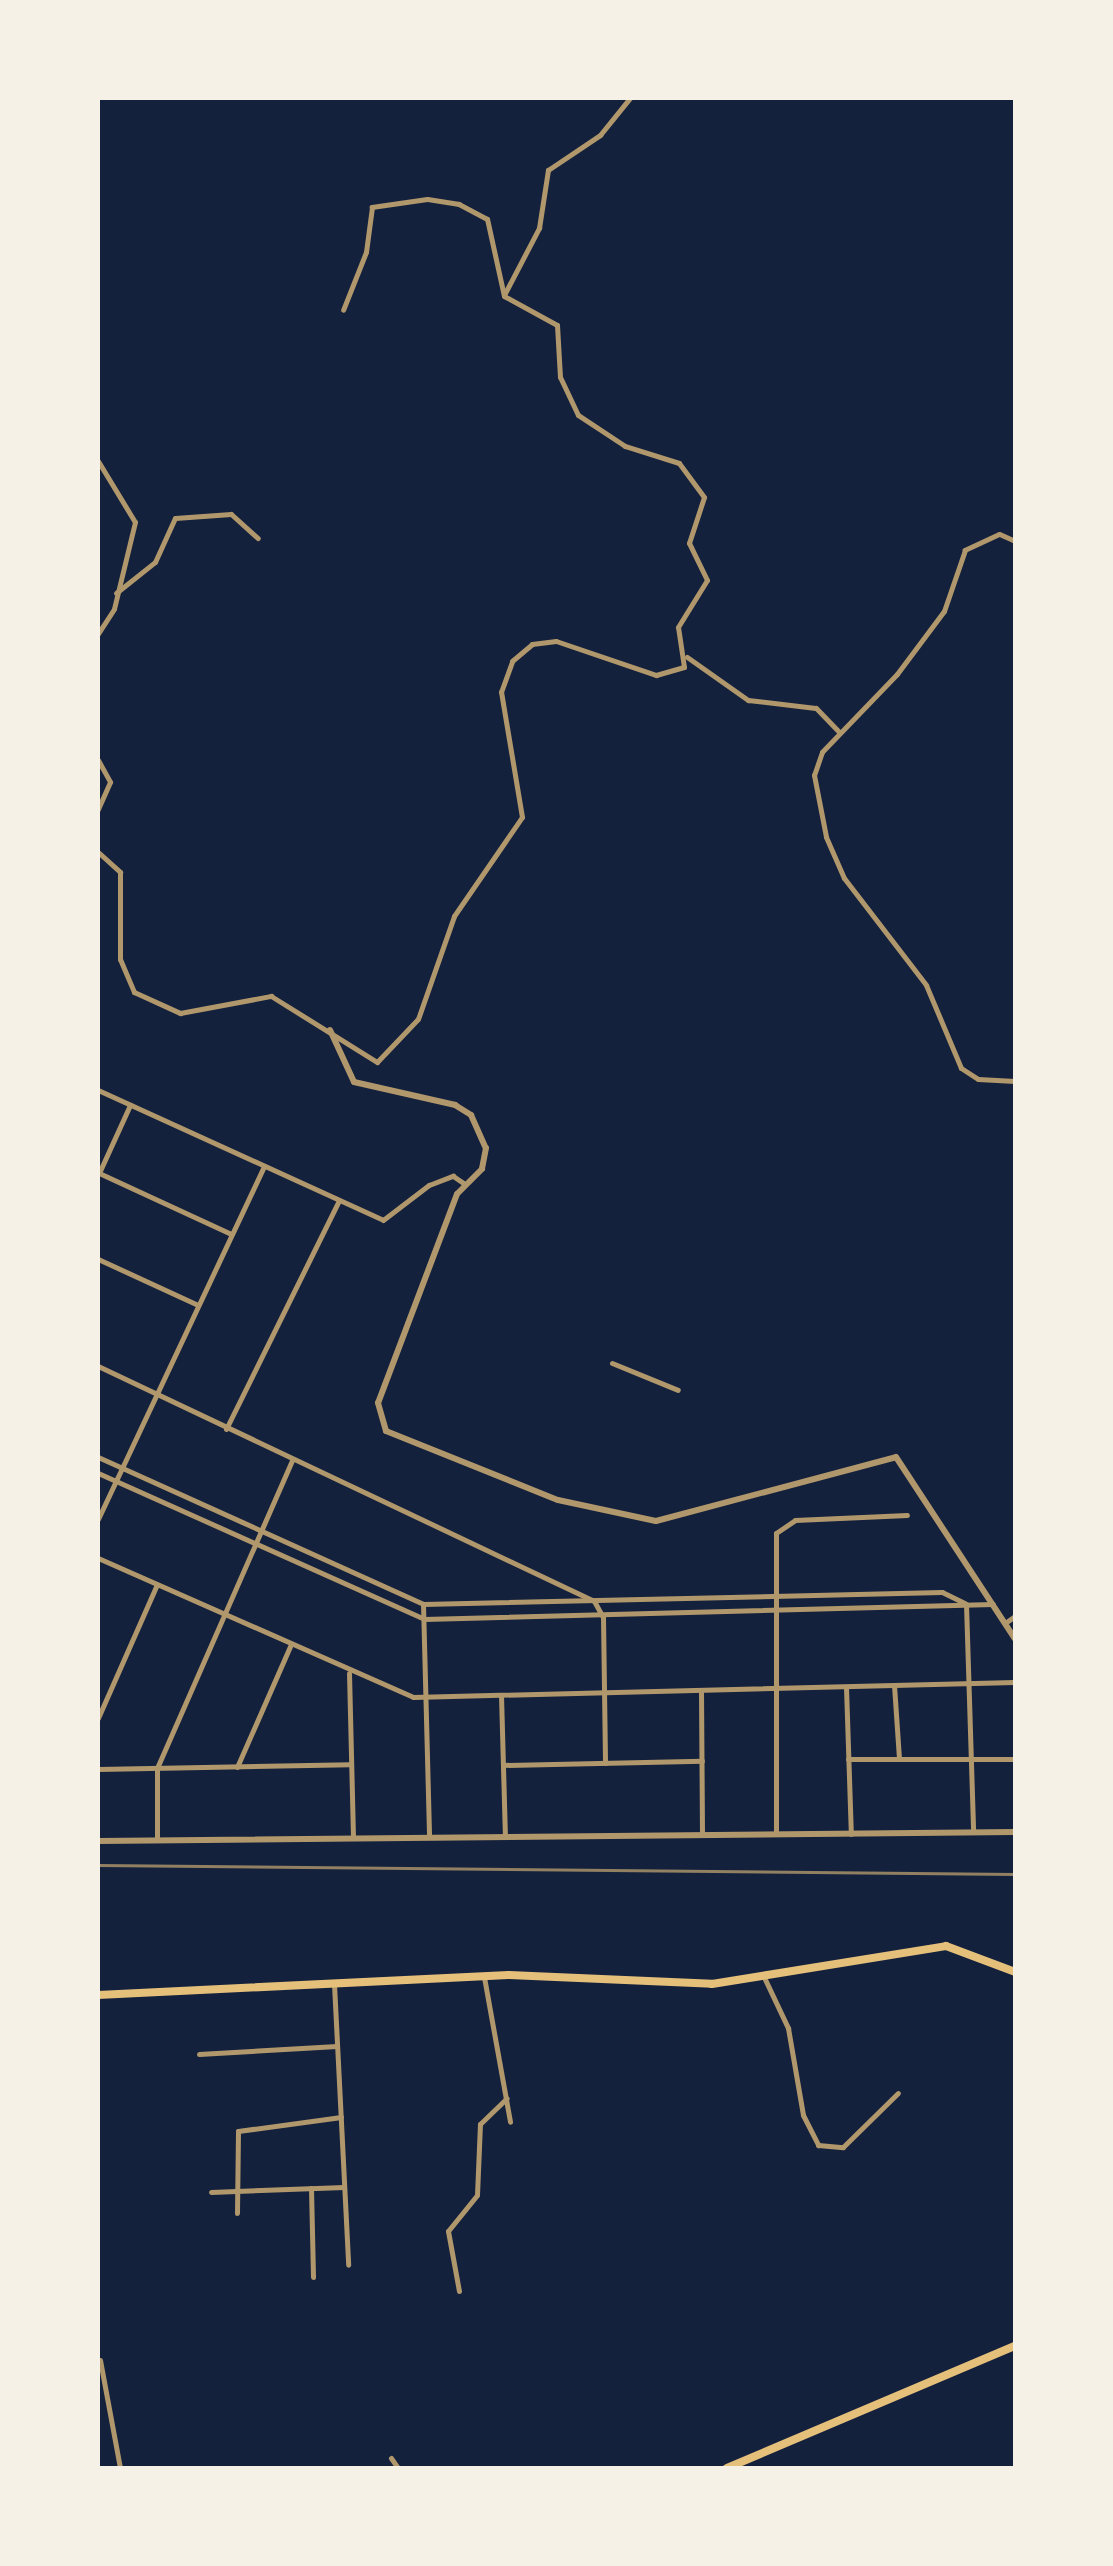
<!DOCTYPE html>
<style>
body{margin:0}
#map{position:relative;width:1113px;height:2566px;overflow:hidden;background:#14213d;font-family:"Work Sans",sans-serif}
div>[style]{position:absolute}
[style*='--x']{left:calc(var(--x)*1px);top:calc(var(--y)*1px);width:calc(var(--w)*1px);rotate:calc(var(--a)*1deg)}
.minor>*{height:5px;margin:-2.5px;padding:0 2.5px;transform-origin:2.5px;border-radius:2.5px;background:#b1986c}
.tertiary>*{height:6px;margin:-3px;padding:0 3px;transform-origin:3px;border-radius:3px;background:#b1986c}
.primary>*{height:8px;margin:-4px;padding:0 4px;transform-origin:4px;border-radius:4px;background:#e5c07b}
.trunk>*{height:8px;margin:-4px;padding:0 4px;transform-origin:4px;border-radius:4px;background:#e5c07b}
.rail>*{height:3px;margin:-1.5px;padding:0 1.5px;transform-origin:1.5px;border-radius:1.5px;background:#918062}
span{translate:-50% -50%;white-space:nowrap;text-align:center;line-height:1.15;-webkit-text-stroke:6px #f6f1e7;paint-order:stroke}
.frame{position:absolute;inset:0;border:100px solid #f6f1e7;pointer-events:none}
</style>
<div id="map">
<div class="minor">
<div style="--x:504;--y:295;--w:76;--a:-62.4"></div>
<div style="--x:539;--y:228;--w:59;--a:-81.2"></div>
<div style="--x:548;--y:170;--w:63;--a:-33.9"></div>
<div style="--x:600;--y:135;--w:48;--a:-51"></div>
<div style="--x:98;--y:461;--w:71;--a:58.8"></div>
<div style="--x:135;--y:522;--w:89;--a:103.6"></div>
<div style="--x:114;--y:609;--w:30;--a:123"></div>
<div style="--x:1015;--y:541;--w:17;--a:-156"></div>
<div style="--x:999;--y:534;--w:38;--a:155"></div>
<div style="--x:965;--y:550;--w:65;--a:109"></div>
<div style="--x:944;--y:611;--w:79;--a:126.7"></div>
<div style="--x:897;--y:674;--w:108;--a:133.9"></div>
<div style="--x:822;--y:752;--w:24;--a:109"></div>
<div style="--x:814;--y:775;--w:63;--a:79"></div>
<div style="--x:826;--y:837;--w:45;--a:66.3"></div>
<div style="--x:844;--y:878;--w:135;--a:52.5"></div>
<div style="--x:926;--y:985;--w:90;--a:67.1"></div>
<div style="--x:961;--y:1068;--w:20;--a:33"></div>
<div style="--x:978;--y:1079;--w:37;--a:3"></div>
<div style="--x:116;--y:593;--w:50;--a:-38.5"></div>
<div style="--x:155;--y:562;--w:48;--a:-65.6"></div>
<div style="--x:175;--y:518;--w:56;--a:-4.1"></div>
<div style="--x:231;--y:514;--w:36;--a:42"></div>
<div style="--x:687;--y:657;--w:75;--a:35.2"></div>
<div style="--x:748;--y:700;--w:68;--a:6.7"></div>
<div style="--x:816;--y:708;--w:33;--a:46"></div>
<div style="--x:98;--y:760;--w:25;--a:61"></div>
<div style="--x:110;--y:782;--w:30;--a:114"></div>
<div style="--x:98;--y:852;--w:30;--a:42"></div>
<div style="--x:120;--y:872;--w:87;--a:90"></div>
<div style="--x:120;--y:959;--w:36;--a:67"></div>
<div style="--x:134;--y:992;--w:51;--a:24.5"></div>
<div style="--x:180;--y:1013;--w:93;--a:-10.6"></div>
<div style="--x:271;--y:996;--w:125;--a:31.9"></div>
<div style="--x:377;--y:1062;--w:59;--a:-46.4"></div>
<div style="--x:418;--y:1019;--w:109;--a:-70.7"></div>
<div style="--x:454;--y:916;--w:120;--a:-55.5"></div>
<div style="--x:522;--y:817;--w:127;--a:-99.5"></div>
<div style="--x:501;--y:692;--w:33;--a:-70"></div>
<div style="--x:512;--y:661;--w:26;--a:-40"></div>
<div style="--x:532;--y:644;--w:24;--a:-7"></div>
<div style="--x:556;--y:641;--w:106;--a:18.8"></div>
<div style="--x:656;--y:675;--w:29;--a:-16"></div>
<div style="--x:684;--y:667;--w:40;--a:-98.5"></div>
<div style="--x:678;--y:627;--w:55;--a:-58.3"></div>
<div style="--x:707;--y:580;--w:41;--a:-115.9"></div>
<div style="--x:689;--y:543;--w:48;--a:-71.9"></div>
<div style="--x:704;--y:497;--w:42;--a:-126.3"></div>
<div style="--x:679;--y:463;--w:57;--a:-162.5"></div>
<div style="--x:625;--y:446;--w:56;--a:-146.6"></div>
<div style="--x:578;--y:415;--w:42;--a:-115.3"></div>
<div style="--x:560;--y:377;--w:52;--a:-93.3"></div>
<div style="--x:557;--y:325;--w:60;--a:-151.3"></div>
<div style="--x:504;--y:296;--w:79;--a:-102.4"></div>
<div style="--x:487;--y:219;--w:32;--a:-152"></div>
<div style="--x:459;--y:204;--w:32;--a:-171"></div>
<div style="--x:427;--y:199;--w:56;--a:171.7"></div>
<div style="--x:372;--y:207;--w:45;--a:97.6"></div>
<div style="--x:366;--y:252;--w:62;--a:111.6"></div>
<div style="--x:98;--y:1090;--w:313;--a:24.5"></div>
<div style="--x:383;--y:1220;--w:58;--a:-37.3"></div>
<div style="--x:429;--y:1185;--w:26;--a:-21"></div>
<div style="--x:453;--y:1176;--w:14;--a:34"></div>
<div style="--x:99;--y:1173;--w:145;--a:24.8"></div>
<div style="--x:99;--y:1173;--w:75;--a:-65.5"></div>
<div style="--x:98;--y:1259;--w:110;--a:24.7"></div>
<div style="--x:612;--y:1363;--w:71;--a:22.2"></div>
<div style="--x:98;--y:1366;--w:549;--a:25.35"></div>
<div style="--x:594;--y:1601;--w:18;--a:61"></div>
<div style="--x:603;--y:1617;--w:146;--a:89.2"></div>
<div style="--x:226;--y:1429;--w:255;--a:-63.7"></div>
<div style="--x:98;--y:1457;--w:357;--a:24.3"></div>
<div style="--x:423;--y:1604;--w:519;--a:-1.32"></div>
<div style="--x:942;--y:1592;--w:25;--a:26"></div>
<div style="--x:98;--y:1473;--w:357;--a:24.1"></div>
<div style="--x:424;--y:1619;--w:569;--a:-1.51"></div>
<div style="--x:98;--y:1519;--w:390;--a:-64.8"></div>
<div style="--x:98;--y:1558;--w:344;--a:23.8"></div>
<div style="--x:413;--y:1697;--w:602;--a:-1.43"></div>
<div style="--x:423;--y:1604;--w:233;--a:88.5"></div>
<div style="--x:966;--y:1604;--w:228;--a:88.2"></div>
<div style="--x:1005;--y:1623;--w:12;--a:-35"></div>
<div style="--x:349;--y:1673;--w:165;--a:88.6"></div>
<div style="--x:894;--y:1685;--w:74;--a:86.1"></div>
<div style="--x:846;--y:1687;--w:147;--a:88.1"></div>
<div style="--x:701;--y:1690;--w:145;--a:89.6"></div>
<div style="--x:501;--y:1695;--w:141;--a:88.4"></div>
<div style="--x:98;--y:1718;--w:146;--a:-66.2"></div>
<div style="--x:848;--y:1759;--w:167;--a:0"></div>
<div style="--x:503;--y:1765;--w:199;--a:-1.2"></div>
<div style="--x:237;--y:1767;--w:132;--a:-66.3"></div>
<div style="--x:98;--y:1769;--w:252;--a:-1.1"></div>
<div style="--x:776;--y:1834;--w:301;--a:-90"></div>
<div style="--x:776;--y:1533;--w:23;--a:-34"></div>
<div style="--x:795;--y:1520;--w:112;--a:-2.6"></div>
<div style="--x:157;--y:1840;--w:72;--a:-90"></div>
<div style="--x:157;--y:1768;--w:336;--a:-66.3"></div>
<div style="--x:763;--y:1975;--w:59;--a:64.7"></div>
<div style="--x:788;--y:2028;--w:88;--a:80.2"></div>
<div style="--x:803;--y:2115;--w:34;--a:63"></div>
<div style="--x:818;--y:2145;--w:25;--a:5"></div>
<div style="--x:843;--y:2147;--w:77;--a:-44.5"></div>
<div style="--x:484;--y:1977;--w:147;--a:79.8"></div>
<div style="--x:334;--y:1984;--w:281;--a:87.1"></div>
<div style="--x:199;--y:2054;--w:138;--a:-3.3"></div>
<div style="--x:311;--y:2188;--w:89;--a:88.7"></div>
<div style="--x:211;--y:2192;--w:133;--a:-2.2"></div>
<div style="--x:237;--y:2213;--w:82;--a:-89.3"></div>
<div style="--x:238;--y:2131;--w:104;--a:-7.7"></div>
<div style="--x:459;--y:2291;--w:61;--a:-100.4"></div>
<div style="--x:448;--y:2231;--w:46;--a:-51.1"></div>
<div style="--x:477;--y:2195;--w:71;--a:-87.6"></div>
<div style="--x:480;--y:2124;--w:37;--a:-44"></div>
<div style="--x:100;--y:2360;--w:110;--a:79.5"></div>
<div style="--x:391;--y:2458;--w:12;--a:55"></div>
</div>
<div class="tertiary">
<div style="--x:330;--y:1030;--w:57;--a:65.2"></div>
<div style="--x:354;--y:1082;--w:104;--a:12.8"></div>
<div style="--x:455;--y:1105;--w:19;--a:32"></div>
<div style="--x:471;--y:1115;--w:36;--a:66"></div>
<div style="--x:486;--y:1148;--w:21;--a:101"></div>
<div style="--x:482;--y:1169;--w:35;--a:135"></div>
<div style="--x:457;--y:1194;--w:223;--a:110.7"></div>
<div style="--x:378;--y:1403;--w:29;--a:74"></div>
<div style="--x:386;--y:1431;--w:185;--a:21.9"></div>
<div style="--x:558;--y:1500;--w:100;--a:12.1"></div>
<div style="--x:656;--y:1521;--w:248;--a:-14.9"></div>
<div style="--x:896;--y:1457;--w:217;--a:56.8"></div>
<div style="--x:98;--y:1841;--w:917;--a:-0.56"></div>
</div>
<div class="primary">
<div style="--x:98;--y:1995;--w:411;--a:-2.8"></div>
<div style="--x:509;--y:1975;--w:203;--a:2.5"></div>
<div style="--x:712;--y:1984;--w:237;--a:-9.2"></div>
<div style="--x:946;--y:1946;--w:74;--a:20.6"></div>
</div>
<div class="trunk">
<div style="--x:727;--y:2468;--w:313;--a:-23"></div>
</div>
<div class="rail">
<div style="--x:98;--y:1865;--w:917;--a:0.56"></div>
</div>
<div class="frame"></div>
</div>
